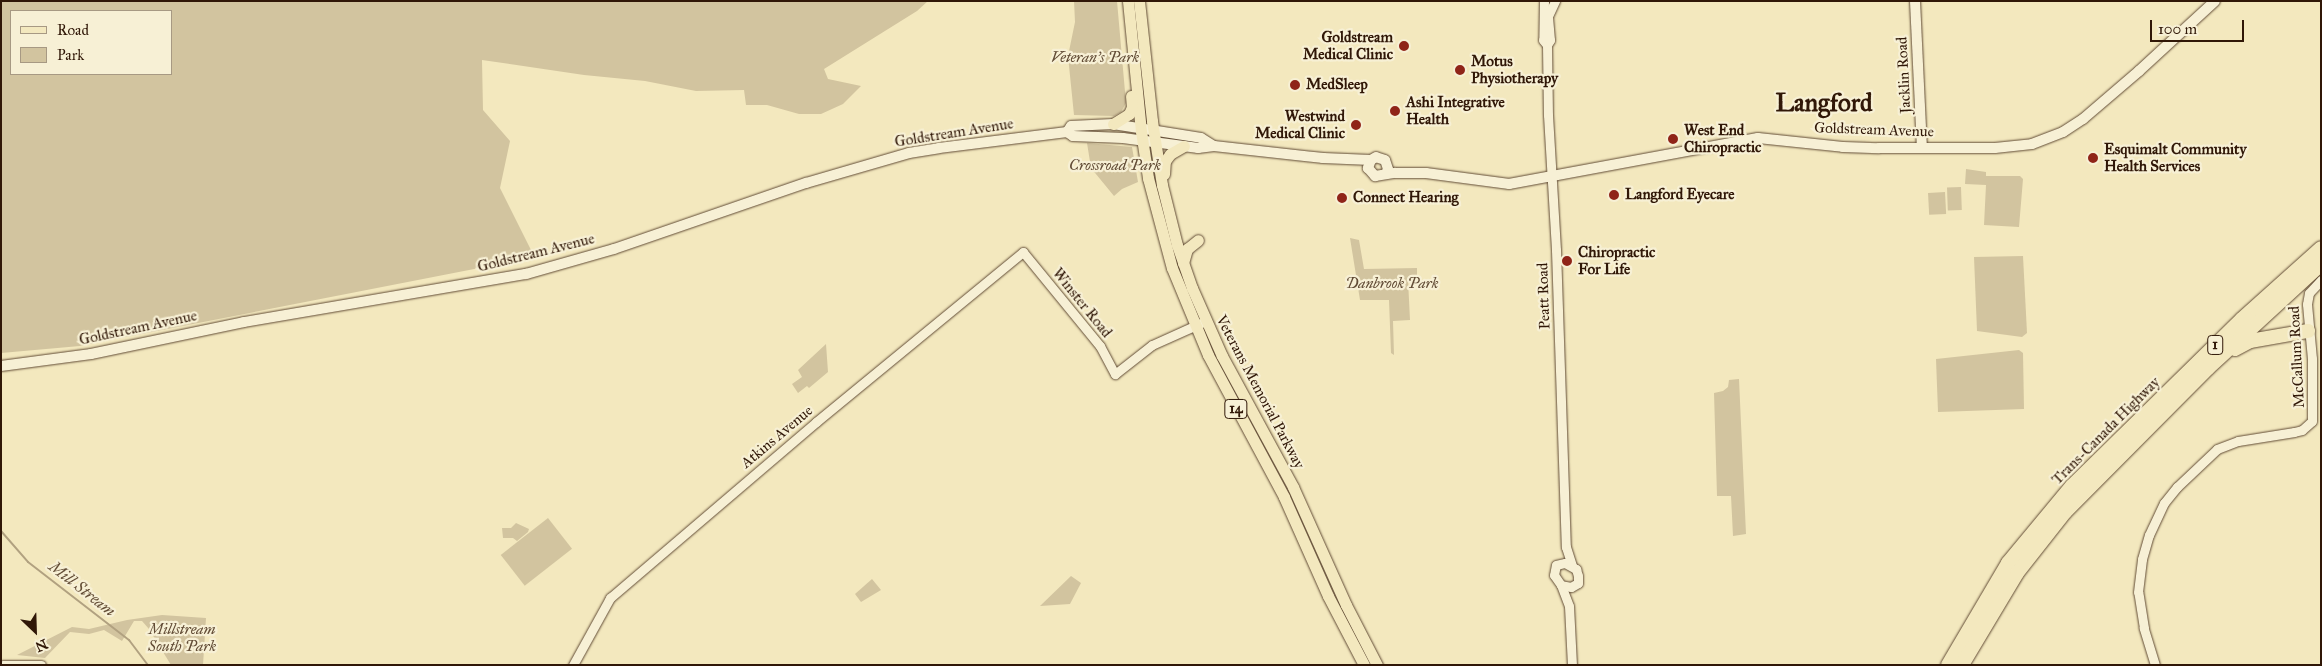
<!DOCTYPE html>
<style>
body{margin:0}
#map{position:relative;width:2322px;height:666px;overflow:hidden;background:#f3e8be;font-family:"IM FELL Great Primer",serif}
div>[style]{position:absolute}
[style*='--x']{left:calc(var(--x)*1px);top:calc(var(--y)*1px);width:calc(var(--w)*1px);rotate:calc(var(--a)*1deg)}
.green>*{inset:0;background:#d2c49f;transform-origin:0 0}
.stream>*{height:2px;margin:-1px;padding:0 1px;transform-origin:1px;border-radius:1px;background:#b1a180}
.roads{filter:drop-shadow(0 0 1px #614b35) drop-shadow(0 0 1px #614b35)}
.tertiary>*{height:9px;margin:-4.5px;padding:0 4.5px;transform-origin:4.5px;border-radius:4.5px;background:#f7f0d5}
.secondary>*{height:10px;margin:-5px;padding:0 5px;transform-origin:5px;border-radius:5px;background:#f7f0d5}
.primary>*{height:11px;margin:-5.5px;padding:0 5.5px;transform-origin:5.5px;border-radius:5.5px;background:#f3e8be}
.motorway>*{height:14px;margin:-7px;padding:0 7px;transform-origin:7px;border-radius:7px;background:#f3e8be}
.dots>*{width:14px;height:14px;translate:-50% -50%;box-sizing:border-box;border:2px solid #f7f0d5;border-radius:50%}
span{translate:-50% -50%;white-space:nowrap;text-align:center;line-height:1.15;-webkit-text-stroke:4.5px #f7f0d5;paint-order:stroke}
.shield-label span{padding:1px 4px;background:#f7f0d5;border:1px solid;border-radius:4px;-webkit-text-stroke-width:0}
.shield-label{font-size:14px;color:#301707;font-weight:700}
.poi-label{font-size:15px;color:#301707;font-weight:700}
.right{translate:-100% -50%;text-align:right}
.left{translate:0 -50%;text-align:left}
.park-label{font-size:15px;color:#614b35;font-style:italic}
.street-label{font-size:15px;color:#301707}
.water-label{font-size:16px;color:#644e37;font-style:italic}
.town-label{font-size:25px;color:#301707;font-weight:700}
.frame{position:absolute;inset:0;border:2px solid #301707;pointer-events:none}
.legend{position:absolute;left:10px;top:10px;width:162px;height:65px;box-sizing:border-box;background:#f7f0d5;border:1px solid #a79983;margin:0;padding:6px 9px;list-style:none;font-size:15px;color:#301707}
.legend li{display:flex;align-items:center;gap:10px;height:25px}
.legend b{width:25px;border:1px solid #a79983}
.north{position:absolute;left:10px;top:606px;width:50px;height:50px;-webkit-text-stroke:4px #f7f0d5;paint-order:stroke;rotate:156deg;font-size:14px;font-weight:700;line-height:20px;text-align:center;color:#301707}
.north::after{content:'';display:block;margin:auto;width:18px;height:22px;background:#301707;clip-path:polygon(50% 0,100% 100%,50% 72%,0 100%)}
.scale{position:absolute;left:2150px;top:20px;width:94px;height:22px;box-sizing:border-box;border:2px solid #301707;border-top:0;padding-left:6px;font-size:15px;line-height:18px;white-space:nowrap;color:#301707;-webkit-text-stroke:4px #f7f0d5;paint-order:stroke}
</style>
<div id="map">
<div class="green">
<div style="clip-path:polygon(evenodd,1px 1px,928px 1px,917px 11px,824px 69px,828px 79px,861px 86px,843px 104px,821px 114px,799px 114px,767px 105px,746px 105px,744px 90px,696px 91px,645px 81px,584px 75px,482px 60px,483px 110px,510px 141px,500px 188px,533px 254px,536px 257px,80px 346px,1px 353px,1px 1px,11px 11px,171px 11px,171px 74px,11px 74px,11px 11px)"></div>
<div style="clip-path:polygon(1074px 1px,1117px 1px,1126px 103px,1121px 112px,1114px 116px,1074px 115px,1068px 56px,1075px 22px)"></div>
<div style="clip-path:polygon(1087px 143px,1132px 147px,1138px 182px,1122px 189px,1114px 196px,1091px 168px)"></div>
<div style="clip-path:polygon(1966px 169px,1986px 172px,1986px 176px,2020px 176px,2023px 179px,2019px 227px,1984px 225px,1986px 185px,1965px 184px)"></div>
<div style="left:1961px;top:187px;width:23px;height:14px;rotate:88deg"></div>
<div style="left:1945px;top:192px;width:22px;height:17px;rotate:87deg"></div>
<div style="clip-path:polygon(1350px 238px,1359px 240px,1364px 269px,1417px 268px,1417px 279px,1408px 280px,1410px 320px,1393px 321px,1394px 355px,1391px 353px,1389px 300px,1360px 300px)"></div>
<div style="clip-path:polygon(2023px 256px,2027px 333px,2022px 337px,1977px 331px,1974px 257px)"></div>
<div style="clip-path:polygon(826px 344px,828px 372px,809px 388px,807px 386px,798px 393px,792px 384px,802px 377px,798px 370px)"></div>
<div style="clip-path:polygon(2019px 350px,2023px 353px,2024px 409px,1938px 412px,1936px 359px)"></div>
<div style="clip-path:polygon(1739px 379px,1746px 534px,1733px 536px,1731px 496px,1717px 496px,1714px 393px,1723px 391px,1728px 387px,1729px 380px)"></div>
<div style="left:548px;top:518px;width:39px;height:60px;rotate:52deg"></div>
<div style="clip-path:polygon(516px 523px,529px 529px,528px 532px,517px 541px,513px 538px,503px 538px,502px 528px,511px 528px)"></div>
<div style="clip-path:polygon(1071px 576px,1081px 583px,1070px 604px,1040px 606px)"></div>
<div style="clip-path:polygon(872px 579px,881px 590px,861px 602px,855px 594px)"></div>
<div style="clip-path:polygon(162px 615px,206px 618px,203px 665px,171px 665px,149px 629px,142px 621px,134px 621px,122px 641px,104px 630px,89px 634px,70px 632px,45px 658px,17px 655px,72px 627px,89px 629px,127px 620px)"></div>
</div>
<div class="stream">
<div style="--x:1;--y:531;--w:41;--a:48.9"></div>
<div style="--x:28;--y:562;--w:128;--a:37.7"></div>
<div style="--x:129;--y:640;--w:31;--a:53"></div>
</div>
<div class="roads">
<div class="tertiary">
<div style="--x:1544;--y:1;--w:39;--a:91"></div>
<div style="--x:1543;--y:40;--w:6;--a:51"></div>
<div style="--x:1547;--y:45;--w:70;--a:89.2"></div>
<div style="--x:1548;--y:115;--w:135;--a:86.6"></div>
<div style="--x:1556;--y:250;--w:297;--a:88.1"></div>
<div style="--x:1566;--y:547;--w:20;--a:72"></div>
<div style="--x:1547;--y:45;--w:6;--a:-59"></div>
<div style="--x:1550;--y:40;--w:24;--a:-95"></div>
<div style="--x:1548;--y:16;--w:17;--a:-65"></div>
<div style="--x:1565;--y:563;--w:13;--a:29"></div>
<div style="--x:1576;--y:569;--w:7;--a:74"></div>
<div style="--x:1578;--y:576;--w:7;--a:90"></div>
<div style="--x:1578;--y:583;--w:8;--a:150"></div>
<div style="--x:1571;--y:587;--w:10;--a:-169"></div>
<div style="--x:1561;--y:585;--w:12;--a:-125"></div>
<div style="--x:1554;--y:575;--w:10;--a:-79"></div>
<div style="--x:1556;--y:565;--w:9;--a:-13"></div>
<div style="--x:1561;--y:585;--w:22;--a:69"></div>
<div style="--x:1569;--y:606;--w:59;--a:87.1"></div>
<div style="--x:3;--y:665;--w:38;--a:0"></div>
<div style="--x:573;--y:665;--w:77;--a:-61.1"></div>
<div style="--x:610;--y:598;--w:271;--a:-40.5"></div>
<div style="--x:816;--y:422;--w:268;--a:-39.4"></div>
<div style="--x:1023;--y:252;--w:122;--a:50.7"></div>
<div style="--x:1100;--y:346;--w:32;--a:62"></div>
<div style="--x:1115;--y:374;--w:47;--a:-38.1"></div>
<div style="--x:1152;--y:345;--w:54;--a:-24.2"></div>
<div style="--x:2155;--y:665;--w:39;--a:-107"></div>
<div style="--x:2144;--y:628;--w:36;--a:-99"></div>
<div style="--x:2138;--y:592;--w:33;--a:-83"></div>
<div style="--x:2142;--y:559;--w:25;--a:-74"></div>
<div style="--x:2149;--y:535;--w:35;--a:-65"></div>
<div style="--x:2164;--y:503;--w:21;--a:-51"></div>
<div style="--x:2177;--y:487;--w:55;--a:-43.5"></div>
<div style="--x:2217;--y:449;--w:22;--a:-21"></div>
<div style="--x:2238;--y:441;--w:57;--a:-9.1"></div>
<div style="--x:2294;--y:432;--w:8;--a:-14"></div>
<div style="--x:2302;--y:430;--w:13;--a:-42"></div>
<div style="--x:2312;--y:421;--w:62;--a:-90"></div>
<div style="--x:2312;--y:359;--w:55;--a:-95.2"></div>
<div style="--x:2307;--y:304;--w:11;--a:-80"></div>
<div style="--x:2309;--y:293;--w:18;--a:-47"></div>
</div>
<div class="secondary">
<div style="--x:1915;--y:1;--w:147;--a:87.3"></div>
<div style="--x:1067;--y:132;--w:7;--a:-56"></div>
<div style="--x:1071;--y:126;--w:42;--a:-2.7"></div>
<div style="--x:1113;--y:124;--w:89;--a:9"></div>
<div style="--x:1201;--y:138;--w:15;--a:32"></div>
<div style="--x:1386;--y:174;--w:5;--a:-68"></div>
<div style="--x:1388;--y:169;--w:9;--a:-108"></div>
<div style="--x:1385;--y:160;--w:9;--a:-162"></div>
<div style="--x:1376;--y:157;--w:6;--a:149"></div>
<div style="--x:1371;--y:160;--w:9;--a:111"></div>
<div style="--x:1368;--y:168;--w:11;--a:49"></div>
<div style="--x:1375;--y:176;--w:20;--a:-9"></div>
<div style="--x:1395;--y:173;--w:31;--a:0"></div>
<div style="--x:1426;--y:173;--w:84;--a:7.5"></div>
<div style="--x:1509;--y:184;--w:253;--a:-10.5"></div>
<div style="--x:1758;--y:138;--w:85;--a:6"></div>
<div style="--x:1843;--y:147;--w:36;--a:2"></div>
<div style="--x:1879;--y:148;--w:116;--a:0"></div>
<div style="--x:1995;--y:148;--w:37;--a:-6"></div>
<div style="--x:2032;--y:144;--w:33;--a:-21"></div>
<div style="--x:2063;--y:132;--w:24;--a:-33"></div>
<div style="--x:2083;--y:119;--w:74;--a:-40.6"></div>
<div style="--x:2139;--y:71;--w:103;--a:-42.6"></div>
<div style="--x:1;--y:366;--w:91;--a:-7.6"></div>
<div style="--x:91;--y:354;--w:156;--a:-11.8"></div>
<div style="--x:244;--y:322;--w:286;--a:-9.7"></div>
<div style="--x:526;--y:274;--w:91;--a:-15.9"></div>
<div style="--x:614;--y:249;--w:203;--a:-19"></div>
<div style="--x:806;--y:183;--w:107;--a:-16.2"></div>
<div style="--x:909;--y:153;--w:30;--a:-9"></div>
<div style="--x:939;--y:148;--w:129;--a:-7.1"></div>
<div style="--x:1067;--y:132;--w:7;--a:34"></div>
<div style="--x:1073;--y:136;--w:50;--a:2.3"></div>
<div style="--x:1123;--y:138;--w:76;--a:7.6"></div>
<div style="--x:1198;--y:148;--w:16;--a:-7"></div>
<div style="--x:1214;--y:146;--w:110;--a:6.3"></div>
<div style="--x:1323;--y:158;--w:48;--a:2.4"></div>
</div>
<div class="primary">
<div style="--x:1128;--y:1;--w:131;--a:84.3"></div>
<div style="--x:1141;--y:131;--w:48;--a:81.5"></div>
<div style="--x:1148;--y:178;--w:93;--a:75.1"></div>
<div style="--x:1172;--y:268;--w:94;--a:67.5"></div>
<div style="--x:1208;--y:355;--w:161;--a:61.8"></div>
<div style="--x:1284;--y:497;--w:108;--a:66"></div>
<div style="--x:1328;--y:596;--w:78;--a:62.4"></div>
<div style="--x:1139;--y:1;--w:121;--a:83.8"></div>
<div style="--x:1152;--y:121;--w:65;--a:81.1"></div>
<div style="--x:1162;--y:185;--w:62;--a:76"></div>
<div style="--x:1177;--y:245;--w:46;--a:70.8"></div>
<div style="--x:1192;--y:288;--w:74;--a:66.2"></div>
<div style="--x:1222;--y:356;--w:149;--a:61.5"></div>
<div style="--x:1293;--y:487;--w:129;--a:65.8"></div>
<div style="--x:1346;--y:605;--w:68;--a:62.7"></div>
<div style="--x:1113;--y:124;--w:19;--a:-32"></div>
<div style="--x:1129;--y:114;--w:8;--a:-67"></div>
<div style="--x:1132;--y:107;--w:11;--a:-95"></div>
<div style="--x:1164;--y:174;--w:13;--a:-86"></div>
<div style="--x:1165;--y:161;--w:9;--a:-54"></div>
<div style="--x:1170;--y:154;--w:16;--a:-30"></div>
<div style="--x:1183;--y:263;--w:15;--a:-74"></div>
<div style="--x:1187;--y:249;--w:14;--a:-39"></div>
</div>
<div class="motorway">
<div style="--x:2235;--y:349;--w:17;--a:-28"></div>
<div style="--x:2250;--y:341;--w:59;--a:-9.8"></div>
<div style="--x:1948;--y:665;--w:118;--a:-59.5"></div>
<div style="--x:2008;--y:563;--w:100;--a:-50.3"></div>
<div style="--x:2072;--y:486;--w:238;--a:-44.5"></div>
<div style="--x:2242;--y:319;--w:106;--a:-41.9"></div>
<div style="--x:1962;--y:665;--w:107;--a:-59.1"></div>
<div style="--x:2017;--y:573;--w:78;--a:-51.8"></div>
<div style="--x:2065;--y:512;--w:203;--a:-45.2"></div>
<div style="--x:2208;--y:368;--w:154;--a:-42.6"></div>
</div>
</div>
<div class="dots">
<div style="left:1404px;top:46px;background:#8f2418"></div>
<div style="left:1460px;top:70px;background:#8f2418"></div>
<div style="left:1295px;top:85px;background:#8f2418"></div>
<div style="left:1395px;top:111px;background:#8f2418"></div>
<div style="left:1356px;top:125px;background:#8f2418"></div>
<div style="left:1673px;top:139px;background:#8f2418"></div>
<div style="left:2093px;top:158px;background:#8f2418"></div>
<div style="left:1614px;top:195px;background:#8f2418"></div>
<div style="left:1342px;top:198px;background:#8f2418"></div>
<div style="left:1567px;top:261px;background:#8f2418"></div>
</div>
<div class="shield-label">
<span style="left:2215px;top:345px">1</span>
<span style="left:1236px;top:409px">14</span>
</div>
<div class="poi-label">
<span class="right" style="left:1393px;top:46px">Goldstream<br>Medical Clinic</span>
<span class="left" style="left:1471px;top:70px">Motus<br>Physiotherapy</span>
<span class="left" style="left:1306px;top:85px">MedSleep</span>
<span class="left" style="left:1406px;top:111px">Ashi Integrative<br>Health</span>
<span class="right" style="left:1345px;top:125px">Westwind<br>Medical Clinic</span>
<span class="left" style="left:1684px;top:139px">West End<br>Chiropractic</span>
<span class="left" style="left:2104px;top:158px">Esquimalt Community<br>Health Services</span>
<span class="left" style="left:1625px;top:195px">Langford Eyecare</span>
<span class="left" style="left:1353px;top:198px">Connect Hearing</span>
<span class="left" style="left:1578px;top:261px">Chiropractic<br>For Life</span>
</div>
<div class="park-label">
<span style="left:1095px;top:58px">Veteran's Park</span>
<span style="left:1115px;top:166px">Crossroad Park</span>
<span style="left:1392px;top:284px">Danbrook Park</span>
<span style="left:182px;top:638px">Millstream<br>South Park</span>
</div>
<div class="street-label">
<span style="left:1904px;top:75px;rotate:-93deg">Jacklin Road</span>
<span style="left:1874px;top:130px;rotate:2deg">Goldstream Avenue</span>
<span style="left:954px;top:133px;rotate:-9deg">Goldstream Avenue</span>
<span style="left:536px;top:253px;rotate:-14deg">Goldstream Avenue</span>
<span style="left:1544px;top:296px;rotate:-92deg">Peatt Road</span>
<span style="left:1082px;top:303px;rotate:51deg">Winster Road</span>
<span style="left:138px;top:328px;rotate:-12deg">Goldstream Avenue</span>
<span style="left:2297px;top:357px;rotate:-93deg">McCallum Road</span>
<span style="left:1260px;top:392px;rotate:62deg">Veterans Memorial Parkway</span>
<span style="left:2106px;top:431px;rotate:-45deg">Trans-Canada Highway</span>
<span style="left:777px;top:437px;rotate:-40deg">Atkins Avenue</span>
</div>
<div class="water-label">
<span style="left:82px;top:589px;rotate:38deg">Mill Stream</span>
</div>
<div class="town-label">
<span style="left:1824px;top:103px">Langford</span>
</div>
<div class="frame"></div>
<ul class="legend">
<li><b style="height:6px;background:#f3e8be"></b>Road</li>
<li><b style="height:14px;background:#d2c49f"></b>Park</li>
</ul>
<div class="north">N</div>
<div class="scale">100 m</div>
</div>
